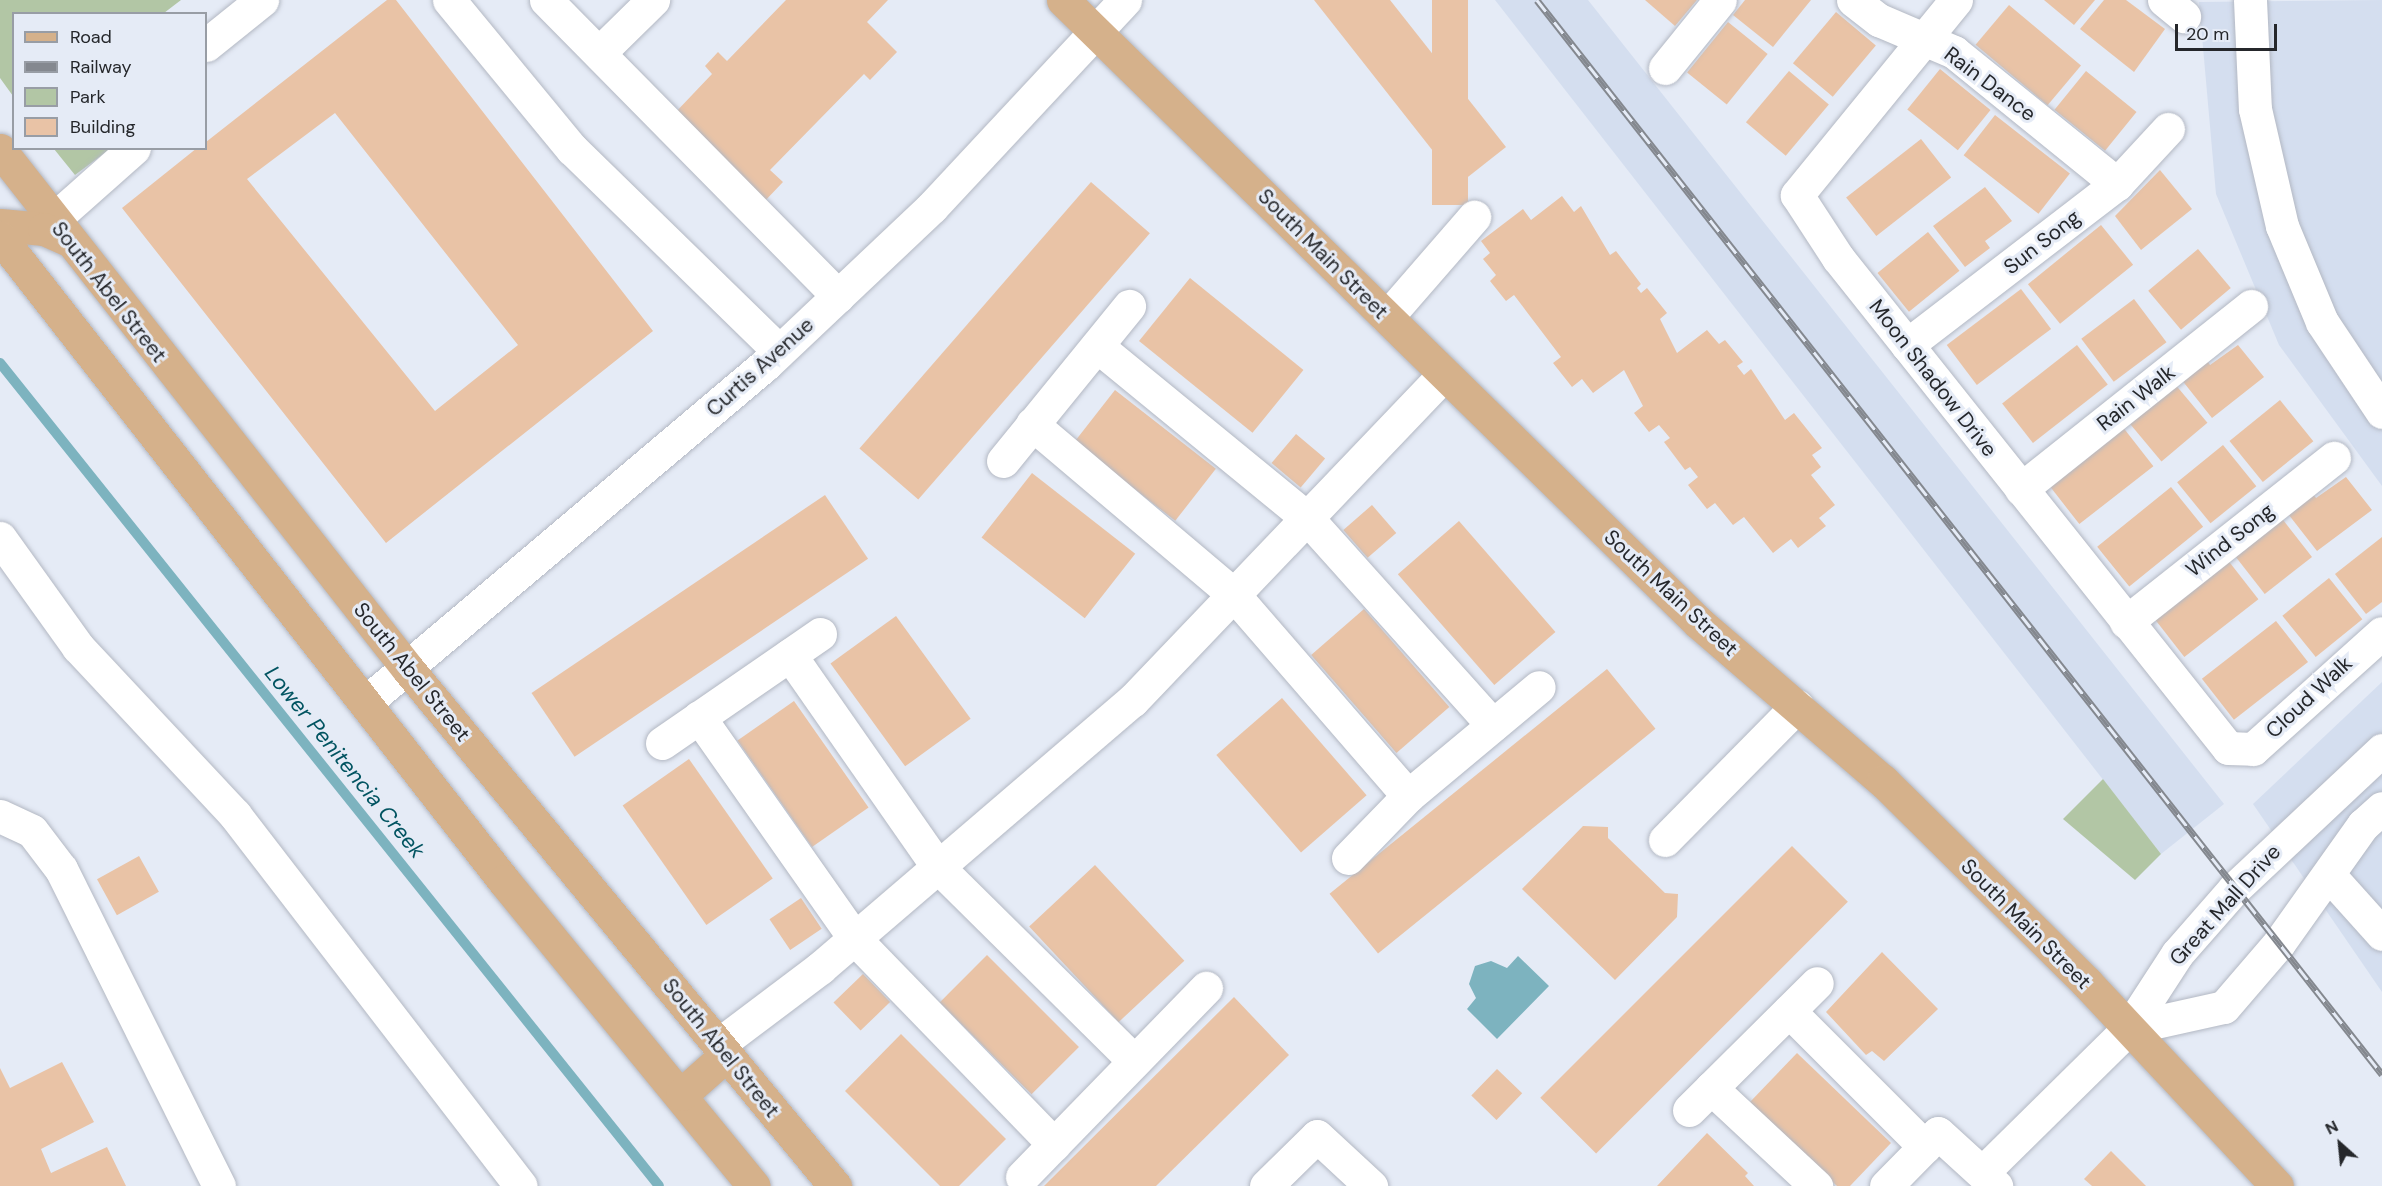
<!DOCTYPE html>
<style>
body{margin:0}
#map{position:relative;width:2382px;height:1186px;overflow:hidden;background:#e5ebf6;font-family:"DM Sans",sans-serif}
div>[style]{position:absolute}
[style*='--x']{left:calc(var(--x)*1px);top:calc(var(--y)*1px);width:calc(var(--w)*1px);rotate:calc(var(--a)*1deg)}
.built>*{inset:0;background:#d4deef}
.green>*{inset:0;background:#b2c6a5}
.water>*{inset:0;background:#7db3bf}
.stream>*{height:10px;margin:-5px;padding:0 5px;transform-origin:5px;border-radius:5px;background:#7db3bf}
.building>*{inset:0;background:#e9c3a6;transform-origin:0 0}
.roads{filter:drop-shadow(0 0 2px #b3b8c3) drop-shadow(0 0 2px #b3b8c3)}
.minor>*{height:33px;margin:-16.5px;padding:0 16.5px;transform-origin:16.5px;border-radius:16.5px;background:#fff}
.major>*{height:33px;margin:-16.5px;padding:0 16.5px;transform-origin:16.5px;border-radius:16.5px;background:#d5b18b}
.rail>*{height:7px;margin-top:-3.5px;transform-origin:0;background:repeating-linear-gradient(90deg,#e5ebf6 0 14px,#84888f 0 28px);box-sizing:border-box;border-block:2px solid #84888f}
span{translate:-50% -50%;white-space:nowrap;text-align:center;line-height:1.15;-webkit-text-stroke:6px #e5ebf6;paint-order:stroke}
.street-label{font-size:21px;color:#25272b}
.water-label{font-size:22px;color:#025461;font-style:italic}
.legend{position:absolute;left:12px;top:12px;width:195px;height:138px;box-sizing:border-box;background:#e5ebf6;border:2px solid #989da5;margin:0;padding:8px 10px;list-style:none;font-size:18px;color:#25272b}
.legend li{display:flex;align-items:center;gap:12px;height:30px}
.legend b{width:30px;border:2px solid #989da5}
.north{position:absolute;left:2310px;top:1114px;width:60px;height:60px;-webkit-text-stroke:4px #e5ebf6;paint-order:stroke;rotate:333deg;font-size:16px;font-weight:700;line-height:24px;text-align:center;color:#25272b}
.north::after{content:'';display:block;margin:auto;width:21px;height:27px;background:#25272b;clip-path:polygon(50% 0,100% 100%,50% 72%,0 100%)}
.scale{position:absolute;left:2175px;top:24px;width:102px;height:27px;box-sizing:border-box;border:3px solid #25272b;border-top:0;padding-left:8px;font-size:18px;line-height:21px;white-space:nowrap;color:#25272b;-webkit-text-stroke:4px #e5ebf6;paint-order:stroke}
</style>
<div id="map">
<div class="built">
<div style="clip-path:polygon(1495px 0,1588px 0,2224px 804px,2161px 854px)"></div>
<div style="clip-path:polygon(2382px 0,2382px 486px,2279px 345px,2216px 194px,2199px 2px)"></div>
<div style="clip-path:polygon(2382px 682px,2382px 992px,2253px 804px)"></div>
</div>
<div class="green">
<div style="clip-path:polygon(0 0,181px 0,164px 13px,14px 14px,13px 96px,0 78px)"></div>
<div style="clip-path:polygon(54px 149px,110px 149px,75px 175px)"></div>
<div style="clip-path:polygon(2103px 779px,2161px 854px,2135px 880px,2063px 819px)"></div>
</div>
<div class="water">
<div style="clip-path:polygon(1518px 956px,1549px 986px,1497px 1039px,1467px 1009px,1476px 998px,1469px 984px,1475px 966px,1491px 961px,1507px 968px)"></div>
</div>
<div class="stream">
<div style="--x:0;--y:363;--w:1054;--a:51.31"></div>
</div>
<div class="building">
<div style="clip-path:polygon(evenodd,387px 0,396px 0,653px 331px,386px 543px,122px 208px,197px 148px,206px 148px,206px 142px,387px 0,335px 113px,518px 345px,435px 411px,247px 179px,335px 113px)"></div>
<div style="clip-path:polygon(786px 0,888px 0,867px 22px,897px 52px,870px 80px,864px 74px,770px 170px,783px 182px,760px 206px,673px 115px,712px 74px,705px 66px,718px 52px,727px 61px)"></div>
<div style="clip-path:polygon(1314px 0,1390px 0,1506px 147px,1459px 184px)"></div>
<div style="left:1432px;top:0;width:36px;height:205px"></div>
<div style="clip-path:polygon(1645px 0,1697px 0,1675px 26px)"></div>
<div style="clip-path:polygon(1745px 0,1811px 0,1773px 47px,1733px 15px)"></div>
<div style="clip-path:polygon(2044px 0,2095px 0,2074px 25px)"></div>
<div style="clip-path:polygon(2104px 0,2126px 0,2165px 29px,2134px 72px,2080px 29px)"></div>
<div style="left:2009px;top:5px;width:94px;height:52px;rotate:40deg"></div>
<div style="left:1836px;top:12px;width:52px;height:67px;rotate:40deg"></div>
<div style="left:1728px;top:22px;width:51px;height:65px;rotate:39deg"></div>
<div style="left:1940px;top:69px;width:65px;height:52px;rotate:39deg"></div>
<div style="left:1789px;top:71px;width:52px;height:67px;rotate:40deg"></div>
<div style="left:2086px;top:71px;width:65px;height:50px;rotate:39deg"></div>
<div style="left:1995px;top:115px;width:95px;height:51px;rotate:38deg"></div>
<div style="left:1921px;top:139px;width:49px;height:95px;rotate:52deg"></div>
<div style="clip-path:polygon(2160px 170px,2192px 209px,2141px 250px,2115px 216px)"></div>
<div style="left:1091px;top:182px;width:78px;height:353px;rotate:41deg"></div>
<div style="clip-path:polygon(1985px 187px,2012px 221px,1985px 241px,1990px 248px,1965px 267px,1933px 226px)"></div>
<div style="clip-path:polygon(1562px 196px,1574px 212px,1581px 206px,1610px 255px,1616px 251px,1641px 284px,1637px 288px,1641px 293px,1647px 288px,1667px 313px,1660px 319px,1677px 353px,1707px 330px,1719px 344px,1725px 340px,1743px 362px,1737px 366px,1744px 375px,1751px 369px,1785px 420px,1794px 413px,1822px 448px,1812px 455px,1821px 467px,1811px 475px,1835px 505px,1819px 518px,1826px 526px,1798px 548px,1791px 539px,1773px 553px,1744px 517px,1733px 525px,1715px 503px,1707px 509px,1688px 485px,1698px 477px,1690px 467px,1685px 470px,1664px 442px,1670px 438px,1659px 425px,1649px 432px,1634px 413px,1643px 406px,1624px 370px,1593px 393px,1582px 379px,1572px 387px,1553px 363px,1561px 357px,1514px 295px,1506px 301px,1490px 281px,1496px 275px,1483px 259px,1490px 253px,1481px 241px,1523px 209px,1531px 220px)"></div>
<div style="left:2101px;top:225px;width:51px;height:94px;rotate:51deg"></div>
<div style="left:1928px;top:232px;width:50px;height:65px;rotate:51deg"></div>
<div style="left:2198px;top:249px;width:51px;height:65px;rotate:50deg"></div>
<div style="left:1190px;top:278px;width:146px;height:81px;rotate:39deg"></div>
<div style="left:2021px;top:289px;width:50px;height:93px;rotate:53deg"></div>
<div style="left:2134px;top:299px;width:54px;height:66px;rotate:53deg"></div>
<div style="left:2077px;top:345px;width:50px;height:95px;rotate:52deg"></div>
<div style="clip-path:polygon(2238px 345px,2264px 377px,2212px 418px,2181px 379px,2206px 359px,2210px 365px)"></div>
<div style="left:2174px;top:383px;width:52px;height:60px;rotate:50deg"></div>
<div style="left:1115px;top:390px;width:128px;height:66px;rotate:38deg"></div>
<div style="left:2280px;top:400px;width:53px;height:65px;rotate:51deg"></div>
<div style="left:2122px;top:426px;width:51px;height:94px;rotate:52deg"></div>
<div style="left:1296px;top:434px;width:38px;height:38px;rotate:40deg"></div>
<div style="left:2223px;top:445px;width:53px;height:59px;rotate:51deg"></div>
<div style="left:1032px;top:473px;width:131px;height:82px;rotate:38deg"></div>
<div style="clip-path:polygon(2346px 477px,2372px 510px,2317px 551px,2285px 510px,2310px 490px,2316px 498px)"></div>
<div style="left:2171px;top:487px;width:51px;height:95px;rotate:51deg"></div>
<div style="left:825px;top:495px;width:77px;height:354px;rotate:56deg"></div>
<div style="left:1372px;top:505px;width:37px;height:38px;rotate:49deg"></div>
<div style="left:2280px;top:516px;width:52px;height:60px;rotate:52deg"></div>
<div style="left:1459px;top:521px;width:147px;height:81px;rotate:49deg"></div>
<div style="clip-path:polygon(2382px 537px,2382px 602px,2366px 614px,2335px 574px)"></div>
<div style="left:2227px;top:559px;width:51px;height:94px;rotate:52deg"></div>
<div style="left:2329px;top:578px;width:53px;height:60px;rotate:51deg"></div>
<div style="left:1364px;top:609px;width:130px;height:70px;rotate:49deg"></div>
<div style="left:896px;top:616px;width:127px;height:81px;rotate:54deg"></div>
<div style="left:2276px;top:621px;width:52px;height:94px;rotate:52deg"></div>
<div style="left:1607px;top:669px;width:77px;height:357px;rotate:51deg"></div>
<div style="left:1282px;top:698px;width:129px;height:87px;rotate:49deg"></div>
<div style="left:794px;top:701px;width:130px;height:69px;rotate:55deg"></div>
<div style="left:689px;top:759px;width:146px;height:81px;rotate:55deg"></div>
<div style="clip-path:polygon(1583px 826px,1608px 827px,1608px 838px,1665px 893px,1678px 894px,1677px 917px,1615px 980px,1522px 889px)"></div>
<div style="left:1792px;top:846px;width:79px;height:356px;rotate:45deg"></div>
<div style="left:139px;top:856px;width:41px;height:48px;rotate:61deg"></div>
<div style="left:1095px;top:865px;width:131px;height:90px;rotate:47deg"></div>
<div style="left:801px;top:898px;width:37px;height:38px;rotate:56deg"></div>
<div style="clip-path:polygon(1882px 952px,1938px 1009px,1884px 1061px,1872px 1051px,1866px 1055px,1826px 1012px)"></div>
<div style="left:987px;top:955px;width:130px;height:67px;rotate:45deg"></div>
<div style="left:863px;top:974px;width:39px;height:41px;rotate:46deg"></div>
<div style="clip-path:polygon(1234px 997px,1289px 1055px,1156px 1186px,1044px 1186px)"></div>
<div style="clip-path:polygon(901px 1034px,1006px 1139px,959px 1186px,940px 1186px,845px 1091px)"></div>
<div style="clip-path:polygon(1797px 1053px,1891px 1143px,1850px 1186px,1837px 1186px,1750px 1102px)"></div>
<div style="clip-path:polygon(62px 1062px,94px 1122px,41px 1149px,51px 1173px,107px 1147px,126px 1186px,0 1186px,0 1068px,10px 1088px)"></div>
<div style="left:1497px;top:1069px;width:35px;height:37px;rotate:44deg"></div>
<div style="clip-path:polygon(1707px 1133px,1748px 1173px,1745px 1176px,1754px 1186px,1657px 1186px)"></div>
<div style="clip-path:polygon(2111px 1151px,2146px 1186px,2092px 1186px,2084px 1179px)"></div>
</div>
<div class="roads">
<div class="minor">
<div style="--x:449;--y:0;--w:193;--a:50.5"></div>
<div style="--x:572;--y:149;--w:289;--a:44.3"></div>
<div style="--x:546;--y:0;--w:416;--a:45.4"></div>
<div style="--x:1853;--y:0;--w:33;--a:38"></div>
<div style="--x:1879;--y:20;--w:82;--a:23.1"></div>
<div style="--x:1954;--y:52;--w:210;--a:39"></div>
<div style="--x:1956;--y:0;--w:252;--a:129.2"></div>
<div style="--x:1797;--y:195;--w:75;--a:56.9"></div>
<div style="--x:1838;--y:258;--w:626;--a:51.48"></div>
<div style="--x:2228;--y:748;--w:25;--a:2"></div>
<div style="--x:2253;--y:749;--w:173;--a:-42"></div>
<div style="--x:2164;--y:0;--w:26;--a:39"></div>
<div style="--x:2250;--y:0;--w:109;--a:87.4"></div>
<div style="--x:2255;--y:109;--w:120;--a:77"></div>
<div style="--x:2282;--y:226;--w:104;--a:67.4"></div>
<div style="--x:2322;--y:322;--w:108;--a:56.3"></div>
<div style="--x:206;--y:45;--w:72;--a:-38.8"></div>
<div style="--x:599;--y:53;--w:76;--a:-44.5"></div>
<div style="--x:1665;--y:68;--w:87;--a:-51"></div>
<div style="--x:53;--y:220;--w:108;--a:-41.6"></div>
<div style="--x:1387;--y:317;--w:133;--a:-49"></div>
<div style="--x:1907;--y:345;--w:265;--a:-37.5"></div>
<div style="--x:2117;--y:184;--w:75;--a:-47.2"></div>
<div style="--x:1097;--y:346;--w:271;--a:39.3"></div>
<div style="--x:1307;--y:518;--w:278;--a:48.1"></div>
<div style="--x:1032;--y:424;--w:265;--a:40.2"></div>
<div style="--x:1234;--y:595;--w:266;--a:49.1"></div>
<div style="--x:1003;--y:461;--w:200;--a:-50.9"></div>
<div style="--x:2021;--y:489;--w:294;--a:-38.5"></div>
<div style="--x:0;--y:538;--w:134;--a:54.4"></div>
<div style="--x:78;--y:647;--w:230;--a:46.9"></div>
<div style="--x:235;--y:815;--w:468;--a:52.4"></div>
<div style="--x:2126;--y:622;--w:265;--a:-38.3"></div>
<div style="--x:790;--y:655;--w:259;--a:55.1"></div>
<div style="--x:938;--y:867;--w:276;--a:44.7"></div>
<div style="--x:366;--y:702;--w:524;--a:-40.2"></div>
<div style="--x:766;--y:364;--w:228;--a:-43.4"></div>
<div style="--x:932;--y:207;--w:283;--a:-47"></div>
<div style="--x:699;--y:717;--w:271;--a:54.9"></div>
<div style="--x:855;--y:939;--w:286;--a:45.9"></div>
<div style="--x:662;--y:743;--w:192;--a:-34.6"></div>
<div style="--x:0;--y:816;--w:35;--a:25"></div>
<div style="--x:32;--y:831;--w:48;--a:52.7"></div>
<div style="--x:61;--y:869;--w:354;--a:63.5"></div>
<div style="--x:1665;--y:840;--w:188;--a:-45.4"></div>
<div style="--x:1348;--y:858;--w:86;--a:-45.9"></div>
<div style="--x:1408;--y:796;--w:170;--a:-39.8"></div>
<div style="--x:2329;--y:875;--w:79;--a:48.1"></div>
<div style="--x:1789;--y:1011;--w:192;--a:45"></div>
<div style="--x:2129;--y:1028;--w:97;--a:-12.5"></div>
<div style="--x:2224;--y:1007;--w:84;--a:-49.3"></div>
<div style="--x:2279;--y:943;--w:145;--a:-54.6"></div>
<div style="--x:2363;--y:825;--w:25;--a:-42"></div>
<div style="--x:718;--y:1045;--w:128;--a:-37"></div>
<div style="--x:820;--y:968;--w:411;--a:-40.6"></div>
<div style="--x:1132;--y:701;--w:452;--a:-46.3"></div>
<div style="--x:1711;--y:1088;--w:144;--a:43"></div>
<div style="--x:1689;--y:1110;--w:180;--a:-44.8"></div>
<div style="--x:1983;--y:1172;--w:205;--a:-44.6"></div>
<div style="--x:2129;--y:1028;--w:88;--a:-57"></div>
<div style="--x:2177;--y:954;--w:86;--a:-48.8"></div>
<div style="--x:2234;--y:889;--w:203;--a:-43.2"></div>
<div style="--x:1022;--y:1177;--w:264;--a:-45.8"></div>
<div style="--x:1266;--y:1186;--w:71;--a:-44.4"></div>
<div style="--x:1317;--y:1136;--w:74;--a:42.8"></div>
<div style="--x:1886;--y:1186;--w:74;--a:-45.5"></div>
<div style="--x:1938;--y:1133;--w:79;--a:42.4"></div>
</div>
<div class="major">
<div style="--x:1063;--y:0;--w:890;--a:44.41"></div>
<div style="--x:1699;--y:623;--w:243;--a:40.7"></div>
<div style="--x:1883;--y:781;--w:287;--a:44.7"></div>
<div style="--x:2087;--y:983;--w:278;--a:46.9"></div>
<div style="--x:0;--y:150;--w:660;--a:51.83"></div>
<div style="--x:408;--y:669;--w:671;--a:50.45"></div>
<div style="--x:0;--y:225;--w:44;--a:5.2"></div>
<div style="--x:44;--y:229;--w:27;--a:24"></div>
<div style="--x:0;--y:237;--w:818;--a:51.95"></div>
<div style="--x:504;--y:881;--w:394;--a:50.7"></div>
<div style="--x:682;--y:1094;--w:59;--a:-41.6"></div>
</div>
</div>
<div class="rail">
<div style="--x:1537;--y:0;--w:1367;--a:51.81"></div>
</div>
<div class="street-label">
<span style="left:1990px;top:84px;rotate:37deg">Rain Dance</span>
<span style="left:2042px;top:242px;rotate:-38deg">Sun Song</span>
<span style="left:1323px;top:254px;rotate:45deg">South Main Street</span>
<span style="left:109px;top:292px;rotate:52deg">South Abel Street</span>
<span style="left:760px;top:367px;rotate:-42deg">Curtis Avenue</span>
<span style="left:1933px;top:378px;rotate:52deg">Moon Shadow Drive</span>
<span style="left:2136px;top:398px;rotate:-38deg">Rain Walk</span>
<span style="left:2230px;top:540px;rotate:-38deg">Wind Song</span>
<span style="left:1671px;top:593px;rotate:43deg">South Main Street</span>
<span style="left:412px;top:672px;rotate:51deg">South Abel Street</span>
<span style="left:2309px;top:697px;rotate:-43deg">Cloud Walk</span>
<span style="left:2225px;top:905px;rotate:-48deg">Great Mall Drive</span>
<span style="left:2026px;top:924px;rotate:45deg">South Main Street</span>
<span style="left:721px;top:1048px;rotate:51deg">South Abel Street</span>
</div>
<div class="water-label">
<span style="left:345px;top:762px;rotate:51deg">Lower Penitencia Creek</span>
</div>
<ul class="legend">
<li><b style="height:8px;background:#d5b18b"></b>Road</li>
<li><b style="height:8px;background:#84888f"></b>Railway</li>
<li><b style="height:16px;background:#b2c6a5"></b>Park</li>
<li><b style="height:16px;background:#e9c3a6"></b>Building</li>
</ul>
<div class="north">N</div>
<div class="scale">20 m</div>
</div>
